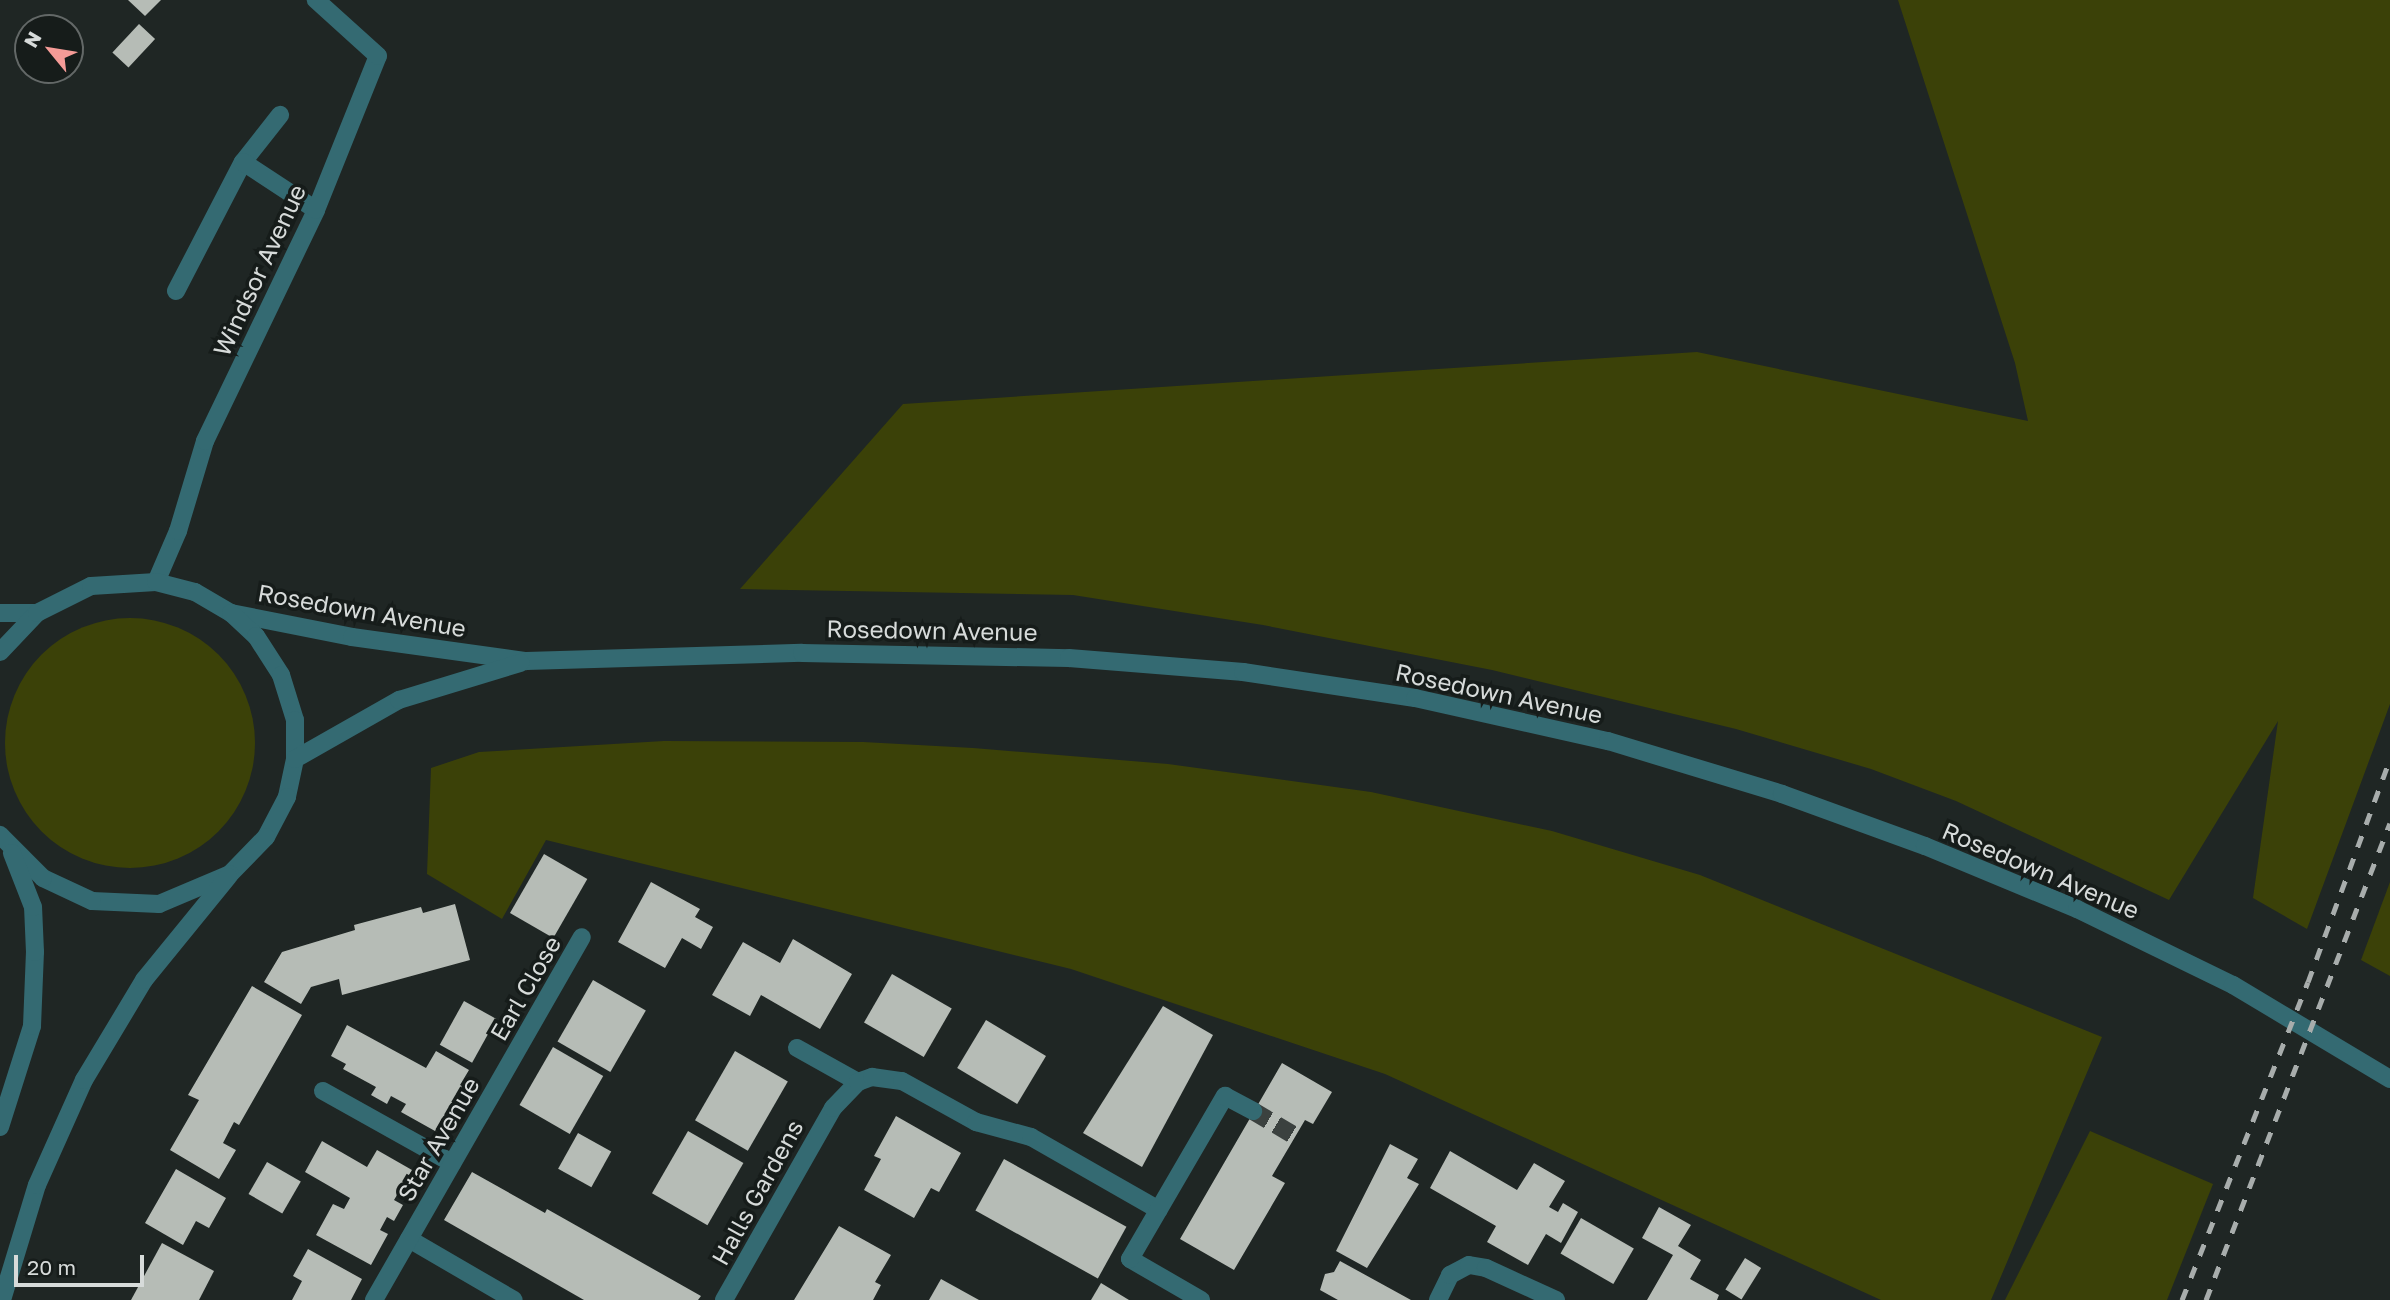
<!DOCTYPE html>
<style>
body{margin:0}
#map{position:relative;width:2390px;height:1300px;overflow:hidden;background:#1f2624;font-family:"Golos Text",sans-serif}
div>[style]{position:absolute}
[style*='--x']{left:calc(var(--x)*1px);top:calc(var(--y)*1px);width:calc(var(--w)*1px);rotate:calc(var(--a)*1deg)}
.green>*{inset:0;background:#3b4108}
.round{border-radius:50%}
.building>*{inset:0;background:#b6bcb6;transform-origin:0 0}
.minor-tunnel>*{height:18px;margin-top:-9px;transform-origin:0;background:repeating-linear-gradient(90deg,#3b413f 0 18px,transparent 0 27px)}
.minor>*{height:18px;margin:-9px;padding:0 9px;transform-origin:9px;border-radius:9px;background:#346a72}
.rail>*{height:5px;margin-top:-2.5px;transform-origin:0;background:repeating-linear-gradient(90deg,#a8adac 0 12px,transparent 0 24px)}
span{translate:-50% -50%;white-space:nowrap;text-align:center;line-height:1.15;-webkit-text-stroke:7px #161c1a;paint-order:stroke}
.street-label{font-size:24px;color:#d7dbda}
.north{position:absolute;left:14px;top:14px;width:70px;height:70px;box-sizing:border-box;background:#161c1a;border:2px solid #636867;border-radius:50%;rotate:300deg;font-size:19px;font-weight:700;line-height:28px;text-align:center;color:#d7dbda}
.north::after{content:'';display:block;margin:auto;width:24px;height:32px;background:#f59b97;clip-path:polygon(50% 0,100% 100%,50% 72%,0 100%)}
.scale{position:absolute;left:14px;top:1255px;width:130px;height:32px;box-sizing:border-box;border:4px solid #d7dbda;border-top:0;padding-left:9px;font-size:21px;line-height:24px;white-space:nowrap;color:#d7dbda;-webkit-text-stroke:5px #161c1a;paint-order:stroke}
</style>
<div id="map">
<div class="green">
<div style="clip-path:polygon(1898px 0,2390px 0,2390px 704px,2307px 929px,2253px 898px,2278px 721px,2169px 900px,1956px 801px,1871px 769px,1736px 729px,1492px 670px,1263px 625px,1073px 595px,740px 589px,903px 404px,1697px 352px,2028px 421px,2015px 363px)"></div>
<div class="round" style="left:5px;top:618px;width:250px;height:250px"></div>
<div style="clip-path:polygon(664px 741px,863px 742px,973px 748px,1168px 764px,1371px 792px,1552px 831px,1700px 875px,2102px 1037px,1991px 1300px,1881px 1300px,1385px 1074px,1071px 969px,546px 840px,502px 919px,427px 874px,431px 768px,479px 752px)"></div>
<div style="clip-path:polygon(2390px 882px,2390px 976px,2361px 960px)"></div>
<div style="clip-path:polygon(2090px 1131px,2213px 1184px,2167px 1300px,2005px 1300px)"></div>
</div>
<div class="building">
<div style="clip-path:polygon(128px 0,161px 0,145px 16px)"></div>
<div style="left:139px;top:24px;width:22px;height:39px;rotate:43deg"></div>
<div style="left:544px;top:854px;width:50px;height:68px;rotate:30deg"></div>
<div style="clip-path:polygon(651px 882px,700px 909px,695px 917px,713px 927px,701px 949px,682px 938px,665px 968px,618px 942px)"></div>
<div style="clip-path:polygon(455px 904px,470px 960px,342px 995px,339px 979px,311px 987px,301px 1004px,264px 982px,282px 952px,355px 930px,354px 925px,421px 907px,423px 913px)"></div>
<div style="clip-path:polygon(793px 939px,852px 974px,820px 1029px,761px 995px,750px 1016px,712px 995px,743px 942px,780px 963px)"></div>
<div style="left:892px;top:974px;width:69px;height:56px;rotate:30deg"></div>
<div style="left:593px;top:980px;width:61px;height:71px;rotate:30deg"></div>
<div style="clip-path:polygon(252px 986px,302px 1015px,239px 1125px,234px 1122px,223px 1143px,236px 1150px,219px 1179px,170px 1150px,199px 1100px,188px 1095px)"></div>
<div style="left:464px;top:1001px;width:37px;height:50px;rotate:29deg"></div>
<div style="clip-path:polygon(1163px 1006px,1213px 1035px,1142px 1167px,1083px 1133px)"></div>
<div style="left:986px;top:1020px;width:70px;height:56px;rotate:31deg"></div>
<div style="clip-path:polygon(347px 1025px,426px 1068px,436px 1051px,469px 1070px,460px 1085px,468px 1089px,460px 1104px,453px 1101px,435px 1131px,401px 1112px,406px 1104px,391px 1096px,387px 1104px,371px 1095px,376px 1087px,343px 1069px,346px 1064px,331px 1056px)"></div>
<div style="left:553px;top:1047px;width:58px;height:67px;rotate:30deg"></div>
<div style="left:735px;top:1051px;width:61px;height:80px;rotate:30deg"></div>
<div style="clip-path:polygon(1282px 1063px,1332px 1092px,1313px 1124px,1305px 1120px,1272px 1176px,1285px 1183px,1234px 1270px,1180px 1239px)"></div>
<div style="clip-path:polygon(896px 1116px,961px 1153px,939px 1192px,931px 1188px,914px 1218px,864px 1190px,881px 1159px,874px 1156px)"></div>
<div style="left:688px;top:1131px;width:64px;height:72px;rotate:30deg"></div>
<div style="left:578px;top:1133px;width:38px;height:41px;rotate:29deg"></div>
<div style="clip-path:polygon(322px 1141px,367px 1167px,377px 1150px,412px 1170px,394px 1200px,403px 1205px,394px 1221px,387px 1217px,380px 1230px,388px 1234px,371px 1265px,316px 1235px,333px 1204px,344px 1209px,350px 1198px,305px 1172px)"></div>
<div style="clip-path:polygon(1390px 1144px,1418px 1159px,1407px 1178px,1419px 1184px,1367px 1268px,1336px 1251px)"></div>
<div style="clip-path:polygon(1450px 1151px,1517px 1190px,1534px 1163px,1565px 1181px,1549px 1207px,1558px 1212px,1563px 1203px,1578px 1212px,1561px 1243px,1546px 1234px,1528px 1265px,1487px 1242px,1496px 1226px,1430px 1188px)"></div>
<div style="left:1004px;top:1159px;width:140px;height:59px;rotate:29deg"></div>
<div style="left:267px;top:1162px;width:39px;height:37px;rotate:30deg"></div>
<div style="clip-path:polygon(176px 1169px,226px 1198px,209px 1228px,196px 1221px,183px 1245px,145px 1223px)"></div>
<div style="clip-path:polygon(472px 1172px,545px 1213px,547px 1209px,701px 1296px,698px 1300px,584px 1300px,444px 1220px)"></div>
<div style="clip-path:polygon(1659px 1207px,1691px 1225px,1678px 1246px,1701px 1260px,1690px 1279px,1719px 1295px,1717px 1300px,1647px 1300px,1673px 1255px,1642px 1238px)"></div>
<div style="left:1581px;top:1218px;width:61px;height:41px;rotate:30deg"></div>
<div style="clip-path:polygon(839px 1226px,891px 1255px,875px 1282px,881px 1285px,873px 1300px,794px 1300px)"></div>
<div style="clip-path:polygon(162px 1243px,214px 1271px,199px 1300px,131px 1300px)"></div>
<div style="clip-path:polygon(308px 1249px,362px 1279px,351px 1300px,292px 1300px,302px 1281px,293px 1276px)"></div>
<div style="left:1745px;top:1258px;width:19px;height:37px;rotate:32deg"></div>
<div style="clip-path:polygon(1340px 1261px,1411px 1300px,1338px 1300px,1320px 1290px,1325px 1274px,1334px 1272px)"></div>
<div style="clip-path:polygon(941px 1279px,979px 1300px,929px 1300px)"></div>
<div style="clip-path:polygon(1101px 1283px,1129px 1300px,1091px 1300px)"></div>
</div>
<div class="minor-tunnel">
<div style="--x:1253;--y:1111;--w:49;--a:30.8"></div>
</div>
<div class="minor">
<div style="--x:243;--y:162;--w:60;--a:-51.8"></div>
<div style="--x:176;--y:291;--w:145;--a:-62.6"></div>
<div style="--x:243;--y:162;--w:87;--a:33.3"></div>
<div style="--x:156;--y:582;--w:56;--a:-66.7"></div>
<div style="--x:178;--y:531;--w:94;--a:-73.3"></div>
<div style="--x:205;--y:441;--w:256;--a:-64.3"></div>
<div style="--x:316;--y:210;--w:166;--a:-68.1"></div>
<div style="--x:378;--y:56;--w:84;--a:-137.9"></div>
<div style="--x:0;--y:613;--w:37;--a:0"></div>
<div style="--x:231;--y:613;--w:123;--a:11.2"></div>
<div style="--x:352;--y:637;--w:176;--a:7.9"></div>
<div style="--x:526;--y:661;--w:276;--a:-1.7"></div>
<div style="--x:802;--y:653;--w:267;--a:1.1"></div>
<div style="--x:1069;--y:658;--w:175;--a:4.6"></div>
<div style="--x:1243;--y:672;--w:174;--a:8.6"></div>
<div style="--x:1415;--y:698;--w:198;--a:12.6"></div>
<div style="--x:1608;--y:741;--w:182;--a:16.9"></div>
<div style="--x:1782;--y:794;--w:152;--a:20"></div>
<div style="--x:1925;--y:846;--w:165;--a:22.5"></div>
<div style="--x:2077;--y:909;--w:174;--a:26"></div>
<div style="--x:2233;--y:985;--w:183;--a:30.9"></div>
<div style="--x:0;--y:652;--w:54;--a:-46.5"></div>
<div style="--x:37;--y:613;--w:60;--a:-26.6"></div>
<div style="--x:91;--y:586;--w:65;--a:-3.5"></div>
<div style="--x:156;--y:582;--w:40;--a:14.4"></div>
<div style="--x:195;--y:592;--w:42;--a:30.3"></div>
<div style="--x:231;--y:613;--w:34;--a:43"></div>
<div style="--x:256;--y:636;--w:46;--a:57.3"></div>
<div style="--x:281;--y:675;--w:47;--a:72.7"></div>
<div style="--x:295;--y:720;--w:39;--a:90"></div>
<div style="--x:295;--y:759;--w:39;--a:102"></div>
<div style="--x:287;--y:797;--w:45;--a:117.7"></div>
<div style="--x:266;--y:837;--w:52;--a:134.2"></div>
<div style="--x:230;--y:874;--w:77;--a:157.1"></div>
<div style="--x:159;--y:904;--w:67;--a:-177.4"></div>
<div style="--x:92;--y:901;--w:54;--a:-154.9"></div>
<div style="--x:43;--y:878;--w:61;--a:-135"></div>
<div style="--x:295;--y:759;--w:120;--a:-29.6"></div>
<div style="--x:399;--y:700;--w:127;--a:-17"></div>
<div style="--x:797;--y:1048;--w:70;--a:29.1"></div>
<div style="--x:323;--y:1091;--w:148;--a:29.2"></div>
<div style="--x:0;--y:1127;--w:106;--a:-72.4"></div>
<div style="--x:32;--y:1026;--w:74;--a:-87.7"></div>
<div style="--x:35;--y:952;--w:45;--a:-92.5"></div>
<div style="--x:33;--y:907;--w:58;--a:-111.3"></div>
<div style="--x:409;--y:1239;--w:121;--a:30.2"></div>
<div style="--x:2;--y:1300;--w:120;--a:-73.1"></div>
<div style="--x:37;--y:1185;--w:115;--a:-65.9"></div>
<div style="--x:84;--y:1080;--w:117;--a:-59"></div>
<div style="--x:144;--y:980;--w:133;--a:-50.8"></div>
<div style="--x:374;--y:1300;--w:418;--a:-60.2"></div>
<div style="--x:724;--y:1300;--w:221;--a:-60.4"></div>
<div style="--x:833;--y:1108;--w:36;--a:-46"></div>
<div style="--x:858;--y:1082;--w:15;--a:-20"></div>
<div style="--x:872;--y:1077;--w:30;--a:8"></div>
<div style="--x:902;--y:1081;--w:85;--a:29"></div>
<div style="--x:976;--y:1122;--w:57;--a:15.3"></div>
<div style="--x:1031;--y:1137;--w:147;--a:29.7"></div>
<div style="--x:1201;--y:1300;--w:82;--a:-150"></div>
<div style="--x:1130;--y:1259;--w:189;--a:-59.8"></div>
<div style="--x:1225;--y:1096;--w:32;--a:28"></div>
<div style="--x:1438;--y:1300;--w:28;--a:-64"></div>
<div style="--x:1450;--y:1275;--w:21;--a:-28"></div>
<div style="--x:1469;--y:1265;--w:17;--a:10"></div>
<div style="--x:1486;--y:1268;--w:77;--a:24.6"></div>
</div>
<div class="rail">
<div style="--x:2182;--y:1300;--w:342;--a:-68.4"></div>
<div style="--x:2308;--y:982;--w:238;--a:-69.8"></div>
<div style="--x:2206;--y:1300;--w:511;--a:-68.91"></div>
</div>
<div class="street-label">
<span style="left:259px;top:270px;rotate:-65deg">Windsor Avenue</span>
<span style="left:362px;top:610px;rotate:10deg">Rosedown Avenue</span>
<span style="left:932px;top:630px;rotate:1deg">Rosedown Avenue</span>
<span style="left:1499px;top:693px;rotate:12deg">Rosedown Avenue</span>
<span style="left:2041px;top:870px;rotate:23deg">Rosedown Avenue</span>
<span style="left:525px;top:988px;rotate:-60deg">Earl Close</span>
<span style="left:438px;top:1139px;rotate:-60deg">Star Avenue</span>
<span style="left:757px;top:1192px;rotate:-61deg">Halls Gardens</span>
</div>
<div class="north">N</div>
<div class="scale">20 m</div>
</div>
